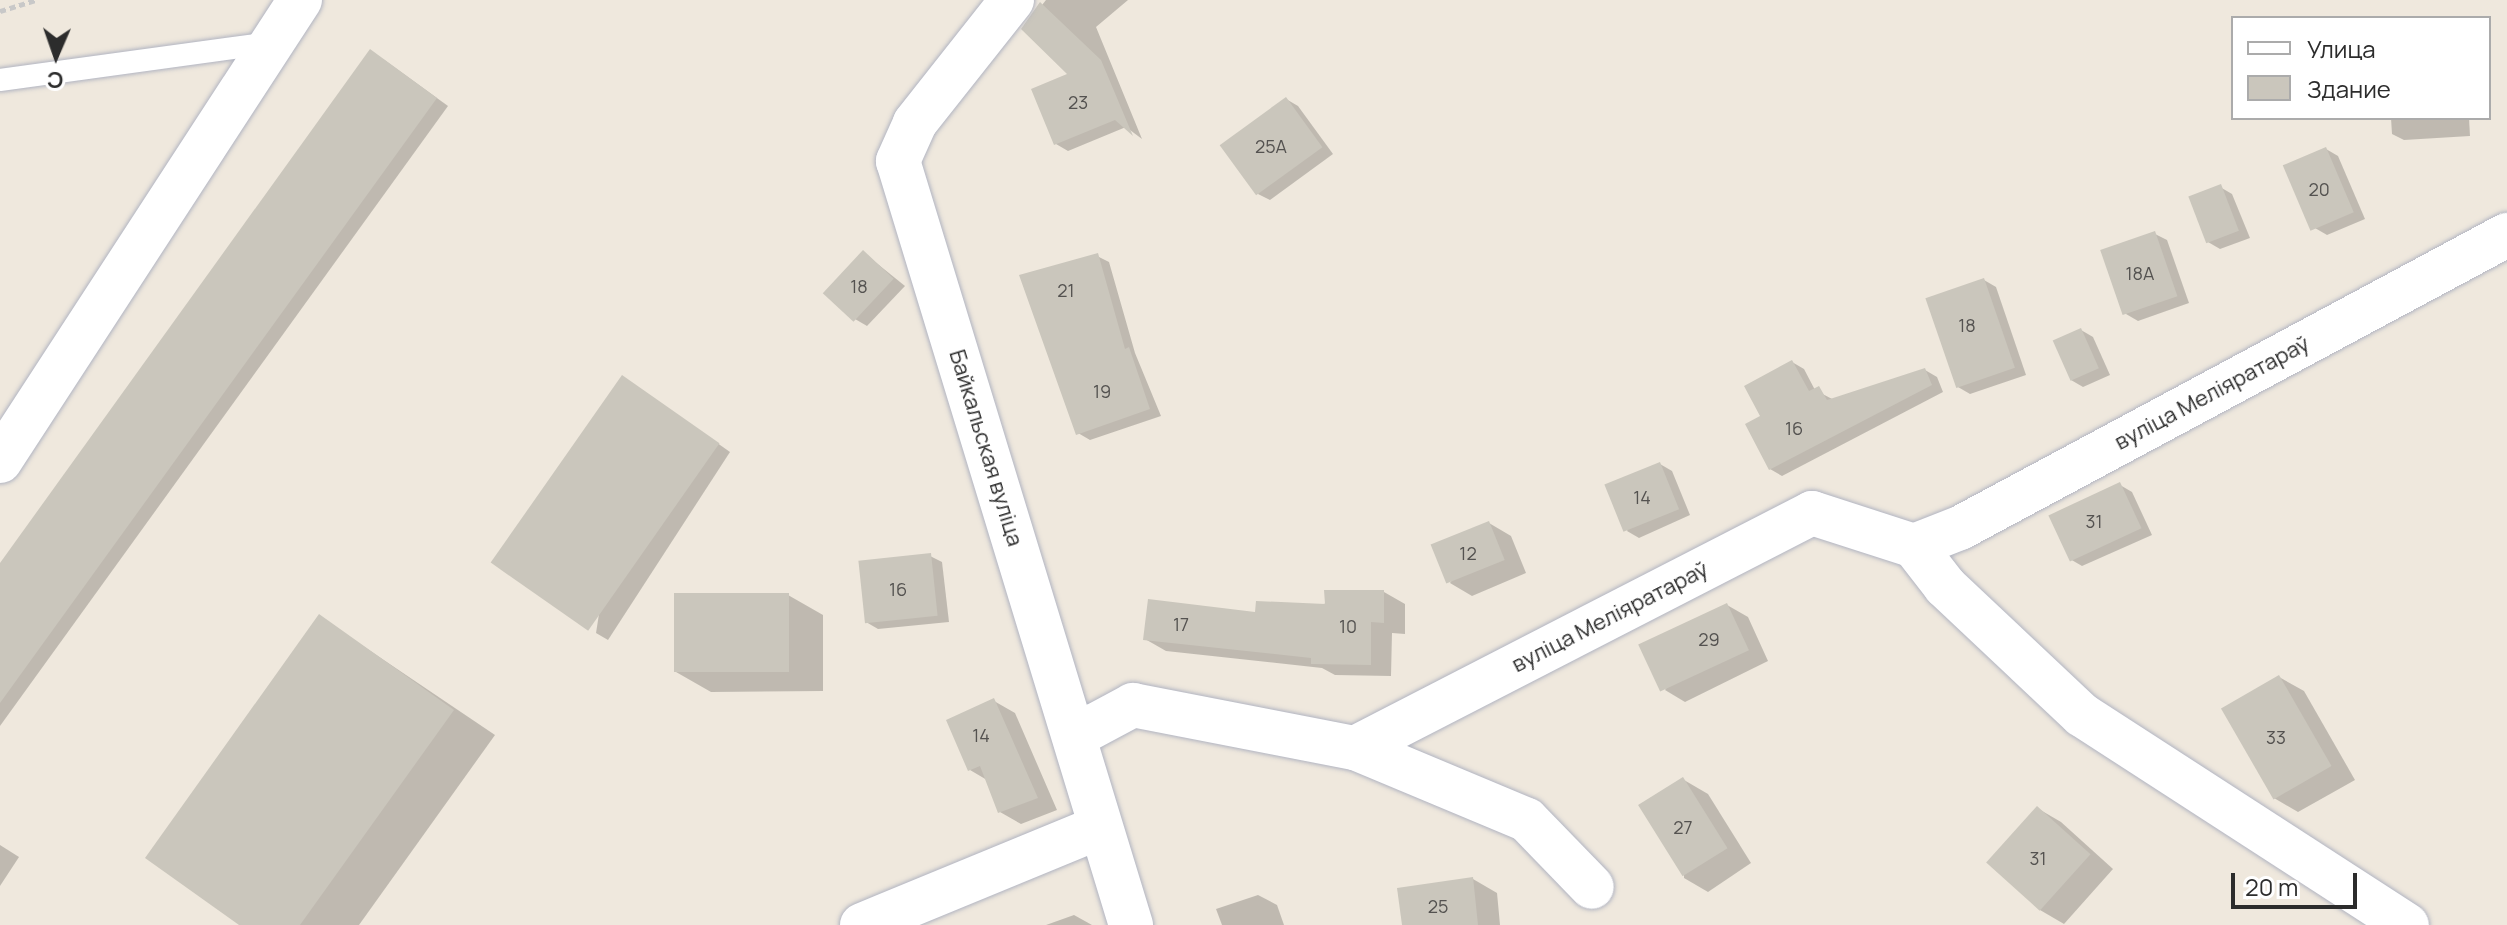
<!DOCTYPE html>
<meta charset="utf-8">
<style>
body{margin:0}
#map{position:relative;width:2507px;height:925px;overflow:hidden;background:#efe8dd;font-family:Manrope,sans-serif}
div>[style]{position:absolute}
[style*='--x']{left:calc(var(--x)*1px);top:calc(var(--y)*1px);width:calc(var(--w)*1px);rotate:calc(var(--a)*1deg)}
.shadow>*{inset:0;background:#0003}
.building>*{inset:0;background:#cac6bc;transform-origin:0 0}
.path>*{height:5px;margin-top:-2.5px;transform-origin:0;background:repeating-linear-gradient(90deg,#c8c8c8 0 6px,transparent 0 10px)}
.roads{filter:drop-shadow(0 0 2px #b1b4c1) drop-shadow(0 0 2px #b1b4c1)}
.lane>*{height:22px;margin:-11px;padding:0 11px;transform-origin:11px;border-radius:11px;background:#fff}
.street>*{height:44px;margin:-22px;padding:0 22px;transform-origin:22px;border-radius:22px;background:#fff}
span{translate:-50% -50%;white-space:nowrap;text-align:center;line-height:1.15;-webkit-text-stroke:6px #fff;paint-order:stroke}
.number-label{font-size:18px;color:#545250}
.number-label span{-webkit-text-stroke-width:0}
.street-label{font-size:22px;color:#2c2c2c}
.legend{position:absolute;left:2231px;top:16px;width:260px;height:104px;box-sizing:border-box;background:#fff;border:2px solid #ababab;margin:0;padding:10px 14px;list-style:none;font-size:24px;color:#2c2c2c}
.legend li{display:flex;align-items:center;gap:16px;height:40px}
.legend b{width:40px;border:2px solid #ababab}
.north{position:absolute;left:16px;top:16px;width:80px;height:80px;-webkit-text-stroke:6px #fff;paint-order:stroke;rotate:182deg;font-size:22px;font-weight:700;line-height:32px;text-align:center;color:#2c2c2c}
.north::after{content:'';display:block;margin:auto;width:28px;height:36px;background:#2c2c2c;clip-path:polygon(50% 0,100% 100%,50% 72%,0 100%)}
.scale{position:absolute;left:2231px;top:873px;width:126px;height:36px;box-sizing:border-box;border:4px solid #2c2c2c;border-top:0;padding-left:10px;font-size:24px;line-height:28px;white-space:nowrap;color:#2c2c2c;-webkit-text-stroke:6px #fff;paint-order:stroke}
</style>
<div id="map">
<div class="shadow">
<div style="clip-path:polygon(1046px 0,1128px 0,1096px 27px,1142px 139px,1126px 127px,1068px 151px,1056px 144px,1071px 74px,1023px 29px)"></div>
<div style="clip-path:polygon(383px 59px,448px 106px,0 726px,0 566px)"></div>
<div style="clip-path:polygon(1286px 99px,1298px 106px,1333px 154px,1270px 200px,1258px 194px)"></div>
<div style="clip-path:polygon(2391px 118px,2469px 118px,2470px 136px,2404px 140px,2392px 134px)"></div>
<div style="clip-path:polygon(2326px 149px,2338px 156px,2365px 219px,2327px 235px,2315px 228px)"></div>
<div style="clip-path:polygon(2220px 187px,2232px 194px,2250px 238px,2220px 249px,2208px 242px)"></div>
<div style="clip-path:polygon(2155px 234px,2167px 240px,2189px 303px,2138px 321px,2126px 314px)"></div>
<div style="clip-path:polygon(864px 253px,905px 286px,867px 326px,855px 319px)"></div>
<div style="clip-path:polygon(1097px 256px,1109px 262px,1135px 353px,1161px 416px,1090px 440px,1078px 433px)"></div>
<div style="clip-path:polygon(1984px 280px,1996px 287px,2026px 375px,1970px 394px,1958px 387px)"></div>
<div style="clip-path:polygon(2081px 330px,2093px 337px,2110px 375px,2083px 387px,2071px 380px)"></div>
<div style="clip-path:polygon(1792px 362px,1804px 369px,1815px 390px,1834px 400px,1925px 370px,1937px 377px,1943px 392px,1782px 476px,1770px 469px,1763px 417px)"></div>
<div style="clip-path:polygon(635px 385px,730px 452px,608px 640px,596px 633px)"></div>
<div style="clip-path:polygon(1660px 464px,1672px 471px,1690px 515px,1639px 538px,1627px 531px)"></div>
<div style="clip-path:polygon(2120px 485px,2132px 492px,2152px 535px,2082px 566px,2070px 559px)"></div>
<div style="clip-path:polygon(1489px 523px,1511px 536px,1526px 573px,1472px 596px,1450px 583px)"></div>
<div style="clip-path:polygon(930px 556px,942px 562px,949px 622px,878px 629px,866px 622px)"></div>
<div style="clip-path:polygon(1384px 592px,1405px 604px,1405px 634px,1392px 633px,1391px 676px,1335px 675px,1322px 668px,1166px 651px,1145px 639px)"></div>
<div style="clip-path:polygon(788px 595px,823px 615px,823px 691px,711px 692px,676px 672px)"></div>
<div style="clip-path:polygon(1727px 605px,1748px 617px,1768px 661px,1685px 702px,1665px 690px)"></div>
<div style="clip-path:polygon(320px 617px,495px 735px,359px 925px,243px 925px)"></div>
<div style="clip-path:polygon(2279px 677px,2304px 691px,2355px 780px,2298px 812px,2274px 798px)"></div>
<div style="clip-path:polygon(994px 701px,1015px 713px,1057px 810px,1021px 824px,1000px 812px,987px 780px,970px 770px)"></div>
<div style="clip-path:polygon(1684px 780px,1708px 794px,1751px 863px,1708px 892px,1684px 878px)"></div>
<div style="clip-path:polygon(2037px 808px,2061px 822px,2113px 869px,2064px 924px,2040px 910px)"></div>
<div style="clip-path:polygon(0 845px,19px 857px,0 886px)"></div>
<div style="clip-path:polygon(1473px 879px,1497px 893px,1500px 925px,1404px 925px)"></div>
<div style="clip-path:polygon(1258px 895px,1277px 905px,1284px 925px,1222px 925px,1216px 909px)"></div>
<div style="clip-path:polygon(1074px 915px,1092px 925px,1046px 925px)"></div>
</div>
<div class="building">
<div style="clip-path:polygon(1040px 2px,1101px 60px,1133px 136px,1115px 120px,1054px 145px,1031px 89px,1067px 74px,1021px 29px)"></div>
<div style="clip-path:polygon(370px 49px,437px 98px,0 703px,0 563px)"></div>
<div style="left:1286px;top:97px;width:62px;height:82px;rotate:54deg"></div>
<div style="left:2326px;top:147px;width:71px;height:47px;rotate:67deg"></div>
<div style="left:2221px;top:184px;width:50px;height:35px;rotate:69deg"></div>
<div style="left:2155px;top:231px;width:69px;height:58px;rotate:71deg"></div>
<div style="left:863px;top:250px;width:42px;height:59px;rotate:43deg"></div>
<div style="clip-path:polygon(1098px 253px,1125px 349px,1129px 347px,1150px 409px,1076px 435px,1019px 275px)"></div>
<div style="left:1984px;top:278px;width:95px;height:62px;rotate:71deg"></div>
<div style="left:2081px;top:328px;width:44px;height:31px;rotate:66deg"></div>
<div style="clip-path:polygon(1792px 360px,1809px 391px,1819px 386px,1827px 400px,1925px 368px,1932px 385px,1769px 470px,1745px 424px,1760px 416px,1744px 386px)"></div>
<div style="left:622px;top:375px;width:119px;height:229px;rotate:35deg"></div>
<div style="left:1660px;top:462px;width:51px;height:60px;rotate:68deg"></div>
<div style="left:2120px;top:482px;width:51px;height:79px;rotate:65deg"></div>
<div style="left:1489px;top:521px;width:42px;height:63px;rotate:68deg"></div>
<div style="left:931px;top:553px;width:63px;height:73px;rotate:84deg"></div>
<div style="clip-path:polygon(1324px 590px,1384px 590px,1384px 623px,1371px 622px,1371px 665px,1311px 664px,1311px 658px,1143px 640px,1148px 599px,1255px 612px,1256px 601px,1325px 604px)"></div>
<div style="left:789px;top:593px;width:79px;height:115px;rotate:90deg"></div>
<div style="left:1727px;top:603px;width:52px;height:98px;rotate:65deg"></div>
<div style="clip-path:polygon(319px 614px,454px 710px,300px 925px,239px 925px,145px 858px)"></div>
<div style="left:2279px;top:675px;width:105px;height:67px;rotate:60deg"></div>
<div style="clip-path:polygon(994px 698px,1038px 798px,998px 813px,980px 766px,968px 771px,946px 720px)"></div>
<div style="left:1683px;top:777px;width:84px;height:53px;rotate:58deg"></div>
<div style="left:2037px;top:806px;width:72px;height:76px;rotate:42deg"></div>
<div style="clip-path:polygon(1473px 877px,1478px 925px,1402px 925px,1397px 888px)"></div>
</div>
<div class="path">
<div style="--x:0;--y:11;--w:37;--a:-17"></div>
</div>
<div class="roads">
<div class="lane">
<div style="--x:0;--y:80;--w:274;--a:-7.8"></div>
</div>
<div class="street">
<div style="--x:1012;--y:0;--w:157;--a:128.3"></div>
<div style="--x:915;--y:123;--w:42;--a:114.1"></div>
<div style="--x:898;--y:161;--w:799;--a:73.04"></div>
<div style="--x:0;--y:461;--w:550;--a:-56.95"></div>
<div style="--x:1914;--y:546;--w:49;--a:-21.4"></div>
<div style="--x:1960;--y:528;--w:621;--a:-28.18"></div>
<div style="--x:1075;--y:736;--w:66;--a:-28.1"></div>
<div style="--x:1133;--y:705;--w:226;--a:11"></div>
<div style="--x:1355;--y:748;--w:186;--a:22.7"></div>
<div style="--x:1527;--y:820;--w:93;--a:45.9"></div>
<div style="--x:1355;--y:748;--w:514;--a:-27.21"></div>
<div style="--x:1812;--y:513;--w:107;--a:17.9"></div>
<div style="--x:1914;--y:546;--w:51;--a:52.2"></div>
<div style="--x:1945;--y:586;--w:188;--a:43.3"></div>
<div style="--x:2082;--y:715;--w:387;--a:32.9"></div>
<div style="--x:862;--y:925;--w:257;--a:-22.4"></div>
</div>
</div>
<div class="number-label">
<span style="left:1078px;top:102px">23</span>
<span style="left:1271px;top:146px">25А</span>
<span style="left:2319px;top:189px">20</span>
<span style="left:2140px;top:273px">18А</span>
<span style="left:859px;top:286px">18</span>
<span style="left:1066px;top:290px">21</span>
<span style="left:1967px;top:325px">18</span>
<span style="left:1102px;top:391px">19</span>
<span style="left:1794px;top:428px">16</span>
<span style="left:1642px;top:497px">14</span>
<span style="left:2094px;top:521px">31</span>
<span style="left:1468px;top:553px">12</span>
<span style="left:898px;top:589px">16</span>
<span style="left:1181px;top:624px">17</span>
<span style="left:1348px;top:626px">10</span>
<span style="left:1709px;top:639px">29</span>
<span style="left:981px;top:735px">14</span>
<span style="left:2276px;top:737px">33</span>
<span style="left:1683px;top:827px">27</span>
<span style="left:2038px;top:858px">31</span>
<span style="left:1438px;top:906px">25</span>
</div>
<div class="street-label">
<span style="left:2212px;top:393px;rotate:-28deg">вуліца Меліяратараў</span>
<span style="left:986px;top:448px;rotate:73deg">Байкальская вуліца</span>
<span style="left:1610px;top:617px;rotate:-27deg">вуліца Меліяратараў</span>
</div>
<ul class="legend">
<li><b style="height:10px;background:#fff"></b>Улица</li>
<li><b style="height:22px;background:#cac6bc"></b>Здание</li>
</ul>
<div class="north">С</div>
<div class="scale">20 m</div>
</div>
